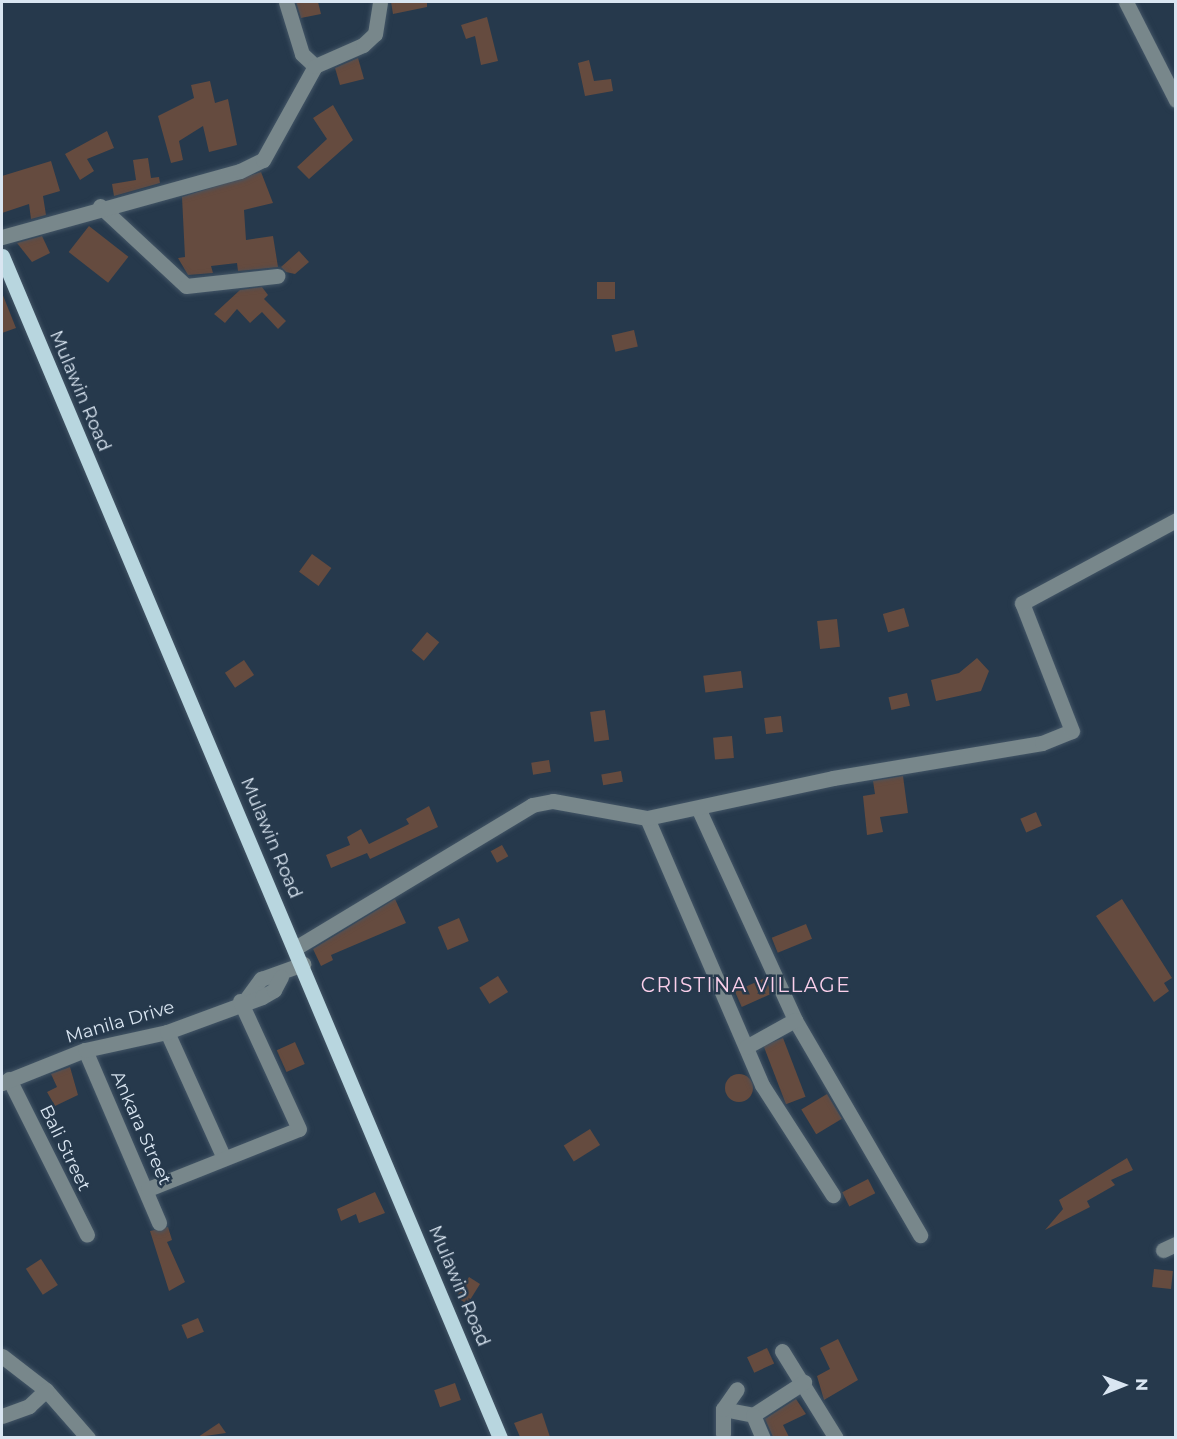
<!DOCTYPE html>
<style>
body{margin:0}
#map{position:relative;width:1177px;height:1439px;overflow:hidden;background:#26394c;font-family:Montserrat,sans-serif}
div>[style]{position:absolute}
[style*='--x']{left:calc(var(--x)*1px);top:calc(var(--y)*1px);width:calc(var(--w)*1px);rotate:calc(var(--a)*1deg)}
.building>*{inset:0;background:#654b3f;transform-origin:0 0}
.round{border-radius:50%}
.roads{filter:drop-shadow(0 0 2px #435566) drop-shadow(0 0 2px #435566)}
.minor>*{height:15px;margin:-7.5px;padding:0 7.5px;transform-origin:7.5px;border-radius:7.5px;background:#78878b}
.major>*{height:15px;margin:-7.5px;padding:0 7.5px;transform-origin:7.5px;border-radius:7.5px;background:#b8d6df}
span{translate:-50% -50%;white-space:nowrap;text-align:center;line-height:1.15;-webkit-text-stroke:5px #26394c;paint-order:stroke}
.street-label{font-size:18px;color:#d9e5f1}
.neighbourhood-label{font-size:20px;color:#fbd0eb;letter-spacing:1.5px}
.frame{position:absolute;inset:0;border:3px solid #d9e5f1;pointer-events:none}
.north{position:absolute;left:1093px;top:1355px;width:60px;height:60px;-webkit-text-stroke:4px #26394c;paint-order:stroke;rotate:89deg;font-size:16px;font-weight:700;line-height:24px;text-align:center;color:#d9e5f1}
.north::after{content:'';display:block;margin:auto;width:21px;height:27px;background:#d9e5f1;clip-path:polygon(50% 0,100% 100%,50% 72%,0 100%)}
</style>
<div id="map">
<div class="building">
<div style="clip-path:polygon(296px 2px,318px 2px,321px 14px,301px 18px)"></div>
<div style="clip-path:polygon(391px 2px,427px 2px,427px 7px,393px 14px)"></div>
<div style="clip-path:polygon(487px 17px,498px 61px,481px 65px,475px 36px,466px 39px,461px 25px)"></div>
<div style="clip-path:polygon(358px 58px,364px 79px,340px 85px,335px 68px)"></div>
<div style="clip-path:polygon(589px 60px,594px 81px,611px 79px,613px 91px,585px 96px,578px 63px)"></div>
<div style="clip-path:polygon(210px 81px,215px 103px,228px 99px,237px 145px,209px 152px,203px 126px,179px 141px,183px 160px,171px 163px,158px 116px,194px 98px,191px 85px)"></div>
<div style="clip-path:polygon(333px 105px,353px 140px,309px 179px,297px 167px,327px 139px,313px 118px)"></div>
<div style="clip-path:polygon(107px 131px,114px 148px,87px 159px,94px 171px,80px 180px,65px 154px)"></div>
<div style="clip-path:polygon(148px 158px,151px 178px,159px 177px,160px 183px,114px 196px,112px 184px,136px 180px,133px 160px)"></div>
<div style="clip-path:polygon(51px 161px,60px 191px,43px 196px,46px 215px,31px 219px,29px 204px,2px 213px,2px 176px)"></div>
<div style="clip-path:polygon(261px 172px,273px 203px,244px 210px,246px 240px,273px 236px,278px 267px,238px 271px,237px 263px,211px 266px,213px 273px,188px 275px,178px 258px,185px 257px,182px 197px)"></div>
<div style="left:89px;top:226px;width:50px;height:33px;rotate:38deg"></div>
<div style="clip-path:polygon(42px 236px,50px 253px,32px 262px,17px 243px)"></div>
<div style="clip-path:polygon(299px 251px,309px 262px,295px 274px,286px 272px,281px 267px)"></div>
<div style="left:597px;top:282px;width:18px;height:17px"></div>
<div style="clip-path:polygon(262px 287px,268px 295px,264px 299px,286px 321px,278px 329px,262px 312px,250px 323px,237px 309px,225px 323px,214px 314px,240px 290px)"></div>
<div style="clip-path:polygon(2px 293px,16px 328px,2px 333px)"></div>
<div style="left:634px;top:330px;width:17px;height:23px;rotate:77deg"></div>
<div style="left:312px;top:554px;width:24px;height:22px;rotate:36deg"></div>
<div style="left:904px;top:608px;width:19px;height:22px;rotate:74deg"></div>
<div style="left:837px;top:619px;width:28px;height:20px;rotate:84deg"></div>
<div style="left:427px;top:632px;width:16px;height:24px;rotate:40deg"></div>
<div style="clip-path:polygon(977px 658px,989px 671px,981px 691px,936px 701px,931px 680px,959px 673px)"></div>
<div style="left:244px;top:660px;width:18px;height:23px;rotate:56deg"></div>
<div style="left:741px;top:671px;width:17px;height:38px;rotate:83deg"></div>
<div style="left:907px;top:693px;width:13px;height:19px;rotate:77deg"></div>
<div style="left:605px;top:710px;width:30px;height:15px;rotate:82deg"></div>
<div style="left:781px;top:716px;width:16px;height:17px;rotate:83deg"></div>
<div style="left:732px;top:736px;width:22px;height:19px;rotate:85deg"></div>
<div style="left:549px;top:760px;width:12px;height:18px;rotate:81deg"></div>
<div style="left:621px;top:771px;width:11px;height:20px;rotate:80deg"></div>
<div style="clip-path:polygon(903px 776px,908px 813px,880px 817px,883px 832px,867px 835px,863px 796px,875px 794px,873px 781px)"></div>
<div style="clip-path:polygon(429px 806px,438px 827px,370px 859px,367px 853px,331px 868px,326px 855px,350px 845px,347px 837px,361px 829px,369px 844px,409px 824px,406px 819px)"></div>
<div style="left:1036px;top:812px;width:15px;height:17px;rotate:67deg"></div>
<div style="left:502px;top:845px;width:13px;height:13px;rotate:61deg"></div>
<div style="clip-path:polygon(395px 899px,406px 923px,331px 955px,333px 960px,321px 966px,313px 949px)"></div>
<div style="clip-path:polygon(1122px 899px,1172px 978px,1164px 983px,1169px 991px,1154px 1002px,1096px 916px)"></div>
<div style="left:459px;top:918px;width:25px;height:23px;rotate:67deg"></div>
<div style="left:806px;top:924px;width:16px;height:37px;rotate:68deg"></div>
<div style="left:498px;top:976px;width:19px;height:22px;rotate:58deg"></div>
<div style="left:765px;top:978px;width:17px;height:33px;rotate:66deg"></div>
<div style="left:783px;top:1038px;width:63px;height:21px;rotate:69deg"></div>
<div style="left:295px;top:1042px;width:24px;height:20px;rotate:66deg"></div>
<div style="clip-path:polygon(70px 1067px,78px 1095px,55px 1106px,47px 1092px,57px 1087px,51px 1074px)"></div>
<div class="round" style="left:725px;top:1074px;width:28px;height:28px"></div>
<div style="left:827px;top:1094px;width:29px;height:30px;rotate:59deg"></div>
<div style="left:590px;top:1129px;width:19px;height:31px;rotate:58deg"></div>
<div style="clip-path:polygon(1127px 1158px,1133px 1170px,1111px 1180px,1115px 1185px,1087px 1201px,1090px 1207px,1045px 1230px,1063px 1209px,1059px 1200px)"></div>
<div style="left:868px;top:1179px;width:16px;height:29px;rotate:63deg"></div>
<div style="clip-path:polygon(375px 1192px,385px 1213px,359px 1223px,356px 1214px,341px 1221px,337px 1209px)"></div>
<div style="clip-path:polygon(168px 1227px,172px 1240px,167px 1242px,185px 1282px,169px 1291px,150px 1231px)"></div>
<div style="left:41px;top:1259px;width:31px;height:18px;rotate:57deg"></div>
<div style="left:1154px;top:1269px;width:19px;height:18px;rotate:6deg"></div>
<div style="left:469px;top:1277px;width:13px;height:24px;rotate:32deg"></div>
<div style="left:198px;top:1318px;width:15px;height:18px;rotate:67deg"></div>
<div style="clip-path:polygon(838px 1339px,858px 1380px,824px 1400px,817px 1376px,830px 1369px,820px 1348px)"></div>
<div style="left:767px;top:1348px;width:17px;height:22px;rotate:65deg"></div>
<div style="left:455px;top:1383px;width:18px;height:22px;rotate:71deg"></div>
<div style="clip-path:polygon(796px 1399px,806px 1414px,783px 1425px,789px 1437px,773px 1437px,765px 1419px)"></div>
<div style="clip-path:polygon(542px 1413px,550px 1437px,520px 1437px,514px 1423px)"></div>
<div style="clip-path:polygon(219px 1423px,226px 1433px,198px 1437px)"></div>
</div>
<div class="roads">
<div class="minor">
<div style="--x:286;--y:2;--w:54;--a:72.9"></div>
<div style="--x:302;--y:54;--w:18;--a:43"></div>
<div style="--x:1126;--y:2;--w:110;--a:63"></div>
<div style="--x:100;--y:206;--w:117;--a:42.9"></div>
<div style="--x:186;--y:286;--w:92;--a:-6.3"></div>
<div style="--x:2;--y:237;--w:247;--a:-15.5"></div>
<div style="--x:240;--y:171;--w:25;--a:-26"></div>
<div style="--x:263;--y:160;--w:107;--a:-61"></div>
<div style="--x:315;--y:66;--w:52;--a:-23.6"></div>
<div style="--x:363;--y:45;--w:16;--a:-43"></div>
<div style="--x:375;--y:34;--w:32;--a:-81"></div>
<div style="--x:699;--y:810;--w:231;--a:65.4"></div>
<div style="--x:795;--y:1020;--w:249;--a:59.8"></div>
<div style="--x:647;--y:818;--w:291;--a:66.7"></div>
<div style="--x:762;--y:1085;--w:131;--a:57.2"></div>
<div style="--x:297;--y:947;--w:275;--a:-31.1"></div>
<div style="--x:532;--y:805;--w:21;--a:-11"></div>
<div style="--x:553;--y:801;--w:96;--a:10.3"></div>
<div style="--x:647;--y:818;--w:190;--a:-12.1"></div>
<div style="--x:833;--y:778;--w:212;--a:-9.5"></div>
<div style="--x:1042;--y:743;--w:32;--a:-22"></div>
<div style="--x:1072;--y:731;--w:137;--a:-111.3"></div>
<div style="--x:1022;--y:603;--w:175;--a:-28.3"></div>
<div style="--x:247;--y:998;--w:24;--a:-54"></div>
<div style="--x:261;--y:979;--w:45;--a:-19.7"></div>
<div style="--x:167;--y:1032;--w:138;--a:65.7"></div>
<div style="--x:746;--y:1047;--w:56;--a:-28.9"></div>
<div style="--x:85;--y:1050;--w:188;--a:66.8"></div>
<div style="--x:9;--y:1079;--w:174;--a:63.4"></div>
<div style="--x:2;--y:1083;--w:89;--a:-21.7"></div>
<div style="--x:85;--y:1050;--w:84;--a:-12.4"></div>
<div style="--x:167;--y:1032;--w:101;--a:-20.2"></div>
<div style="--x:262;--y:997;--w:14;--a:-30"></div>
<div style="--x:274;--y:990;--w:15;--a:-62"></div>
<div style="--x:148;--y:1189;--w:162;--a:-21.7"></div>
<div style="--x:299;--y:1129;--w:141;--a:-114.7"></div>
<div style="--x:1163;--y:1250;--w:14;--a:-25"></div>
<div style="--x:782;--y:1351;--w:102;--a:58.2"></div>
<div style="--x:2;--y:1356;--w:56;--a:37.7"></div>
<div style="--x:46;--y:1390;--w:64;--a:48.8"></div>
<div style="--x:723;--y:1409;--w:31;--a:11"></div>
<div style="--x:753;--y:1415;--w:61;--a:-32.9"></div>
<div style="--x:753;--y:1415;--w:25;--a:67"></div>
<div style="--x:2;--y:1416;--w:29;--a:-20"></div>
<div style="--x:29;--y:1406;--w:23;--a:-43"></div>
<div style="--x:723;--y:1434;--w:25;--a:-90"></div>
<div style="--x:723;--y:1409;--w:24;--a:-55"></div>
</div>
<div class="major">
<div style="--x:2;--y:256;--w:1283;--a:67.15"></div>
</div>
</div>
<div class="street-label">
<span style="left:80px;top:391px;rotate:67deg">Mulawin Road</span>
<span style="left:271px;top:838px;rotate:67deg">Mulawin Road</span>
<span style="left:120px;top:1022px;rotate:-16deg">Manila Drive</span>
<span style="left:141px;top:1128px;rotate:66deg">Ankara Street</span>
<span style="left:65px;top:1148px;rotate:64deg">Bali Street</span>
<span style="left:459px;top:1286px;rotate:67deg">Mulawin Road</span>
</div>
<div class="neighbourhood-label">
<span style="left:746px;top:985px">CRISTINA VILLAGE</span>
</div>
<div class="frame"></div>
<div class="north">N</div>
</div>
